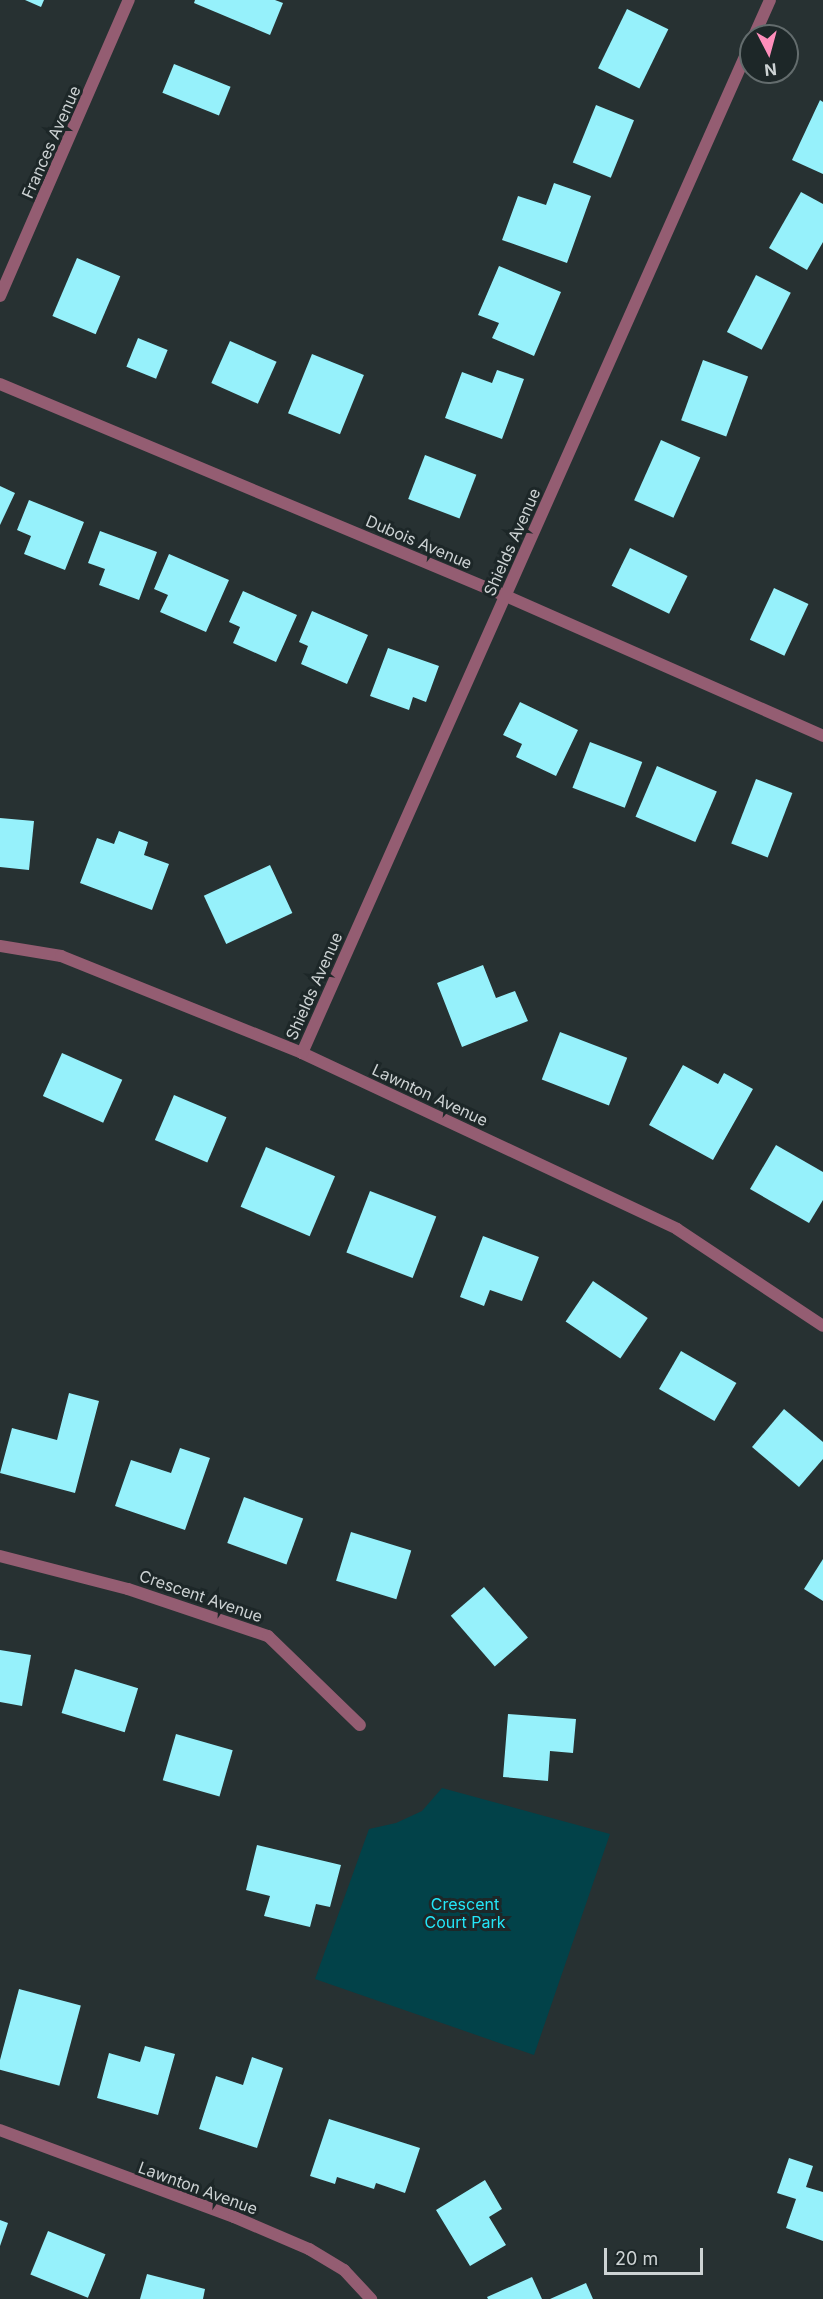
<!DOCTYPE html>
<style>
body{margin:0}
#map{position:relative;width:823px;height:2299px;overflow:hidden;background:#273132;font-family:Inter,sans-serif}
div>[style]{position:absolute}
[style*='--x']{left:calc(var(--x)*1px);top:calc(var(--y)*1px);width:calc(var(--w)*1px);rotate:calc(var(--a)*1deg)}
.green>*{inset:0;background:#024249}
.building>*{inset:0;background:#96f1fb;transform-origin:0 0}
.minor>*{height:12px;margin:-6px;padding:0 6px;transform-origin:6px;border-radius:6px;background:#945d72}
span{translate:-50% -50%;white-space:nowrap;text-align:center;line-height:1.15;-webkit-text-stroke:6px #1d2728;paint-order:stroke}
.street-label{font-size:16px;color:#cdd3d4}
.park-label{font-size:16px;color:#23e6f8}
.north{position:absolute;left:739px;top:24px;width:60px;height:60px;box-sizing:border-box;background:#1d2728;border:2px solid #636c6d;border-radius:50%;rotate:174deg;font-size:16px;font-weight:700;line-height:24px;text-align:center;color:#cdd3d4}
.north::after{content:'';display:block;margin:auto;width:21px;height:27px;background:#fe8ebb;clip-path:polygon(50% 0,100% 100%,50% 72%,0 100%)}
.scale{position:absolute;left:604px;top:2248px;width:99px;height:27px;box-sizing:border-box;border:3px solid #cdd3d4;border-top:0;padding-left:8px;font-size:18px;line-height:21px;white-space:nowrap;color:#cdd3d4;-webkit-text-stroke:4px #1d2728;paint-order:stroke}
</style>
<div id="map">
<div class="green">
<div style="clip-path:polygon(442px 1788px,610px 1834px,534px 2055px,315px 1979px,369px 1829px,396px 1823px,422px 1811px)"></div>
</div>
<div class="building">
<div style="clip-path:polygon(25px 0,44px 0,41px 7px)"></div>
<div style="clip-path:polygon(195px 0,275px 0,283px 3px,270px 35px,194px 3px)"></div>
<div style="left:627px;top:9px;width:46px;height:66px;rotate:26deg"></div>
<div style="left:174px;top:64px;width:61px;height:31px;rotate:22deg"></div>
<div style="clip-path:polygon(820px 100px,823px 102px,823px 174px,792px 160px)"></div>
<div style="left:596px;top:105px;width:41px;height:62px;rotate:22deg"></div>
<div style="clip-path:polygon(554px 183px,591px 196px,567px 263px,502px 240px,518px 196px,546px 205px)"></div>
<div style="clip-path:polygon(801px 192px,823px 204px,823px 242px,807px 270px,769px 248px)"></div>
<div style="left:77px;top:258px;width:47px;height:63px;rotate:23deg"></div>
<div style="clip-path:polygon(499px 266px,561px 292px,534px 356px,492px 338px,499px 323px,478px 315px)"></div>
<div style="left:756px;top:275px;width:39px;height:64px;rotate:27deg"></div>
<div style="left:138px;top:338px;width:32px;height:31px;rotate:22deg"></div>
<div style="left:230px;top:341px;width:51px;height:46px;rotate:24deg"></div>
<div style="left:312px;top:354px;width:56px;height:64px;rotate:22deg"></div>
<div style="left:703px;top:360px;width:48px;height:64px;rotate:20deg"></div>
<div style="clip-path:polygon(497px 370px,524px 379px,502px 439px,445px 418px,462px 372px,492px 383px)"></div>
<div style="left:661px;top:440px;width:43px;height:66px;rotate:24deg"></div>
<div style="left:425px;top:455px;width:55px;height:47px;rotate:21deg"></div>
<div style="clip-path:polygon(0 486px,15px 493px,0 525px)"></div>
<div style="clip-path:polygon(29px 500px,84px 522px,65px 570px,24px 554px,31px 536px,17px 530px)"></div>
<div style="clip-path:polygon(100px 531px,157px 552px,139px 600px,99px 585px,105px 569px,88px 563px)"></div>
<div style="left:630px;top:548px;width:64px;height:42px;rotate:26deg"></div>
<div style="clip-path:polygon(169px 554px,229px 580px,206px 632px,160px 612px,168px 595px,154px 589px)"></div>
<div style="left:774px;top:588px;width:38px;height:57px;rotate:25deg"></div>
<div style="clip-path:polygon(243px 591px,297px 615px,276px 662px,233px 643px,240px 627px,229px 622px)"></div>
<div style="clip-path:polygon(312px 611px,368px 635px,347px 684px,301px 664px,308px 646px,299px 642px)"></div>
<div style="clip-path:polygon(388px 648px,439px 666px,426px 702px,413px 697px,409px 710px,370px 696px)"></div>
<div style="clip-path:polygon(520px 702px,578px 730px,556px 776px,516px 757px,522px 744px,503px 735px)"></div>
<div style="left:590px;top:742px;width:56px;height:49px;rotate:21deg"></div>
<div style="left:657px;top:766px;width:65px;height:55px;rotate:23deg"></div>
<div style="left:756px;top:779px;width:39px;height:69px;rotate:21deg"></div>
<div style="clip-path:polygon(0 818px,34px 821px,29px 870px,0 867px)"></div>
<div style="clip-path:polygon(119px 831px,148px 842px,144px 855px,169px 864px,152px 910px,80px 883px,97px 838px,114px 844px)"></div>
<div style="left:270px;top:865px;width:53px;height:73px;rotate:65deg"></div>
<div style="clip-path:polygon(483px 965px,496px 998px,515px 991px,528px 1021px,462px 1047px,437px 983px)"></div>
<div style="left:560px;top:1032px;width:72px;height:51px;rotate:21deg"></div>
<div style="left:62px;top:1053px;width:66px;height:47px;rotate:24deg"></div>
<div style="clip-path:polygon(683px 1065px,718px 1084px,724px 1073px,753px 1089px,713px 1160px,649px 1125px)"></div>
<div style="left:174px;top:1095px;width:57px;height:49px;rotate:23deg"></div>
<div style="clip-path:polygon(776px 1145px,823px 1172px,823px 1200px,809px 1223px,750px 1189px)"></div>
<div style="left:266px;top:1147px;width:75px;height:65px;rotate:23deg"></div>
<div style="left:370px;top:1191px;width:71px;height:66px;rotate:21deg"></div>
<div style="clip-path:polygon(483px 1236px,539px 1257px,522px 1301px,490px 1290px,484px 1306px,460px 1297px)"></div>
<div style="left:593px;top:1281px;width:66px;height:49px;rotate:34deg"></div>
<div style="left:681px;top:1351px;width:64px;height:44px;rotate:30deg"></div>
<div style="clip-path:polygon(69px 1393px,99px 1401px,75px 1493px,0 1473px,12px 1428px,57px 1440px)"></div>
<div style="clip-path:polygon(784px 1409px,823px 1442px,823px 1459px,799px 1487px,752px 1447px)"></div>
<div style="clip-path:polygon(180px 1448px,210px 1458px,185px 1530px,115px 1506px,131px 1460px,171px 1473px)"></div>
<div style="left:244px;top:1497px;width:63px;height:49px;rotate:20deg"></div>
<div style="left:351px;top:1532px;width:63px;height:51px;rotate:17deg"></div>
<div style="clip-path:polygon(823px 1559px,823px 1601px,804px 1589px)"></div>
<div style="left:484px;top:1587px;width:67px;height:44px;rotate:49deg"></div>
<div style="clip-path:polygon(0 1650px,31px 1655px,22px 1706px,0 1702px)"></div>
<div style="left:75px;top:1669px;width:66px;height:46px;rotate:17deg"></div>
<div style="clip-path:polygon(508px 1714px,576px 1719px,573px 1753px,550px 1751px,548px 1781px,503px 1777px)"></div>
<div style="left:176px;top:1734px;width:59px;height:48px;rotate:16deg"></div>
<div style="clip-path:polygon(257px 1845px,341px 1865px,330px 1907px,316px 1904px,310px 1927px,264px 1916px,270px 1896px,246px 1890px)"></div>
<div style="left:19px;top:1989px;width:64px;height:83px;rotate:15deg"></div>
<div style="clip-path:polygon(145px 2046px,175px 2054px,158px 2115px,97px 2098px,109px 2053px,140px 2062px)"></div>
<div style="clip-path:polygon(252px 2057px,283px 2068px,257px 2148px,199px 2129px,216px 2076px,243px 2085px)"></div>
<div style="clip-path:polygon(329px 2119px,420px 2148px,405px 2193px,376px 2183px,374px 2189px,337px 2177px,335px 2184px,310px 2176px)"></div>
<div style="clip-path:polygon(789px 2158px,813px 2166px,806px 2187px,823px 2192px,823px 2241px,786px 2228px,796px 2199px,777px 2193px)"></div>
<div style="clip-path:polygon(485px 2180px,502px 2209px,489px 2217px,506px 2245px,470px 2266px,436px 2210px)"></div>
<div style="clip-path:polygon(0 2220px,8px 2223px,0 2246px)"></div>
<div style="left:48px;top:2231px;width:62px;height:47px;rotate:22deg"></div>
<div style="clip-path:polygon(147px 2274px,205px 2289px,203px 2299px,140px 2299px)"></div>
<div style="clip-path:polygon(532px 2277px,542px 2299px,488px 2299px,487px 2297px)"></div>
<div style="clip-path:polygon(586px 2283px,593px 2299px,550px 2299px)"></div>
</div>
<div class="minor">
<div style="--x:754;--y:36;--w:39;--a:-66"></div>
<div style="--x:0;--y:296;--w:323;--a:-66.5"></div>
<div style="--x:0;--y:384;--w:549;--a:22.73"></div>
<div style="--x:506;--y:596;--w:347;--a:23.8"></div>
<div style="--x:0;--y:946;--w:62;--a:9.3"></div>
<div style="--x:61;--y:956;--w:260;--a:21.9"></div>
<div style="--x:302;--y:1053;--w:414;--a:25.1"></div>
<div style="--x:677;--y:1229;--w:175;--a:33.6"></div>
<div style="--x:302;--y:1053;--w:1105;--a:-66.03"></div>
<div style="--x:0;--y:1556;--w:132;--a:14.5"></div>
<div style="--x:128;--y:1589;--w:148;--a:18.6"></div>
<div style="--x:268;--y:1636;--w:128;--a:44.1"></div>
<div style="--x:0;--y:2130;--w:250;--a:20.4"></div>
<div style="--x:234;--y:2217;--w:82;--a:23.1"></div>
<div style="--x:309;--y:2249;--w:41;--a:31"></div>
<div style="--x:344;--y:2270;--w:40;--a:47"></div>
</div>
<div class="street-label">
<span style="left:51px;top:142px;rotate:-66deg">Frances Avenue</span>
<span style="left:419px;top:542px;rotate:23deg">Dubois Avenue</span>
<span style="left:512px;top:542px;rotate:-66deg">Shields Avenue</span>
<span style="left:314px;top:986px;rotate:-66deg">Shields Avenue</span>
<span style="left:430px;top:1095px;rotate:25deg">Lawnton Avenue</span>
<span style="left:201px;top:1596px;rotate:19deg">Crescent Avenue</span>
<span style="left:198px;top:2188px;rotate:20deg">Lawnton Avenue</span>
</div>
<div class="park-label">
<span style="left:465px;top:1913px">Crescent<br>Court Park</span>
</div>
<div class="north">N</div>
<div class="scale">20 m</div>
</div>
